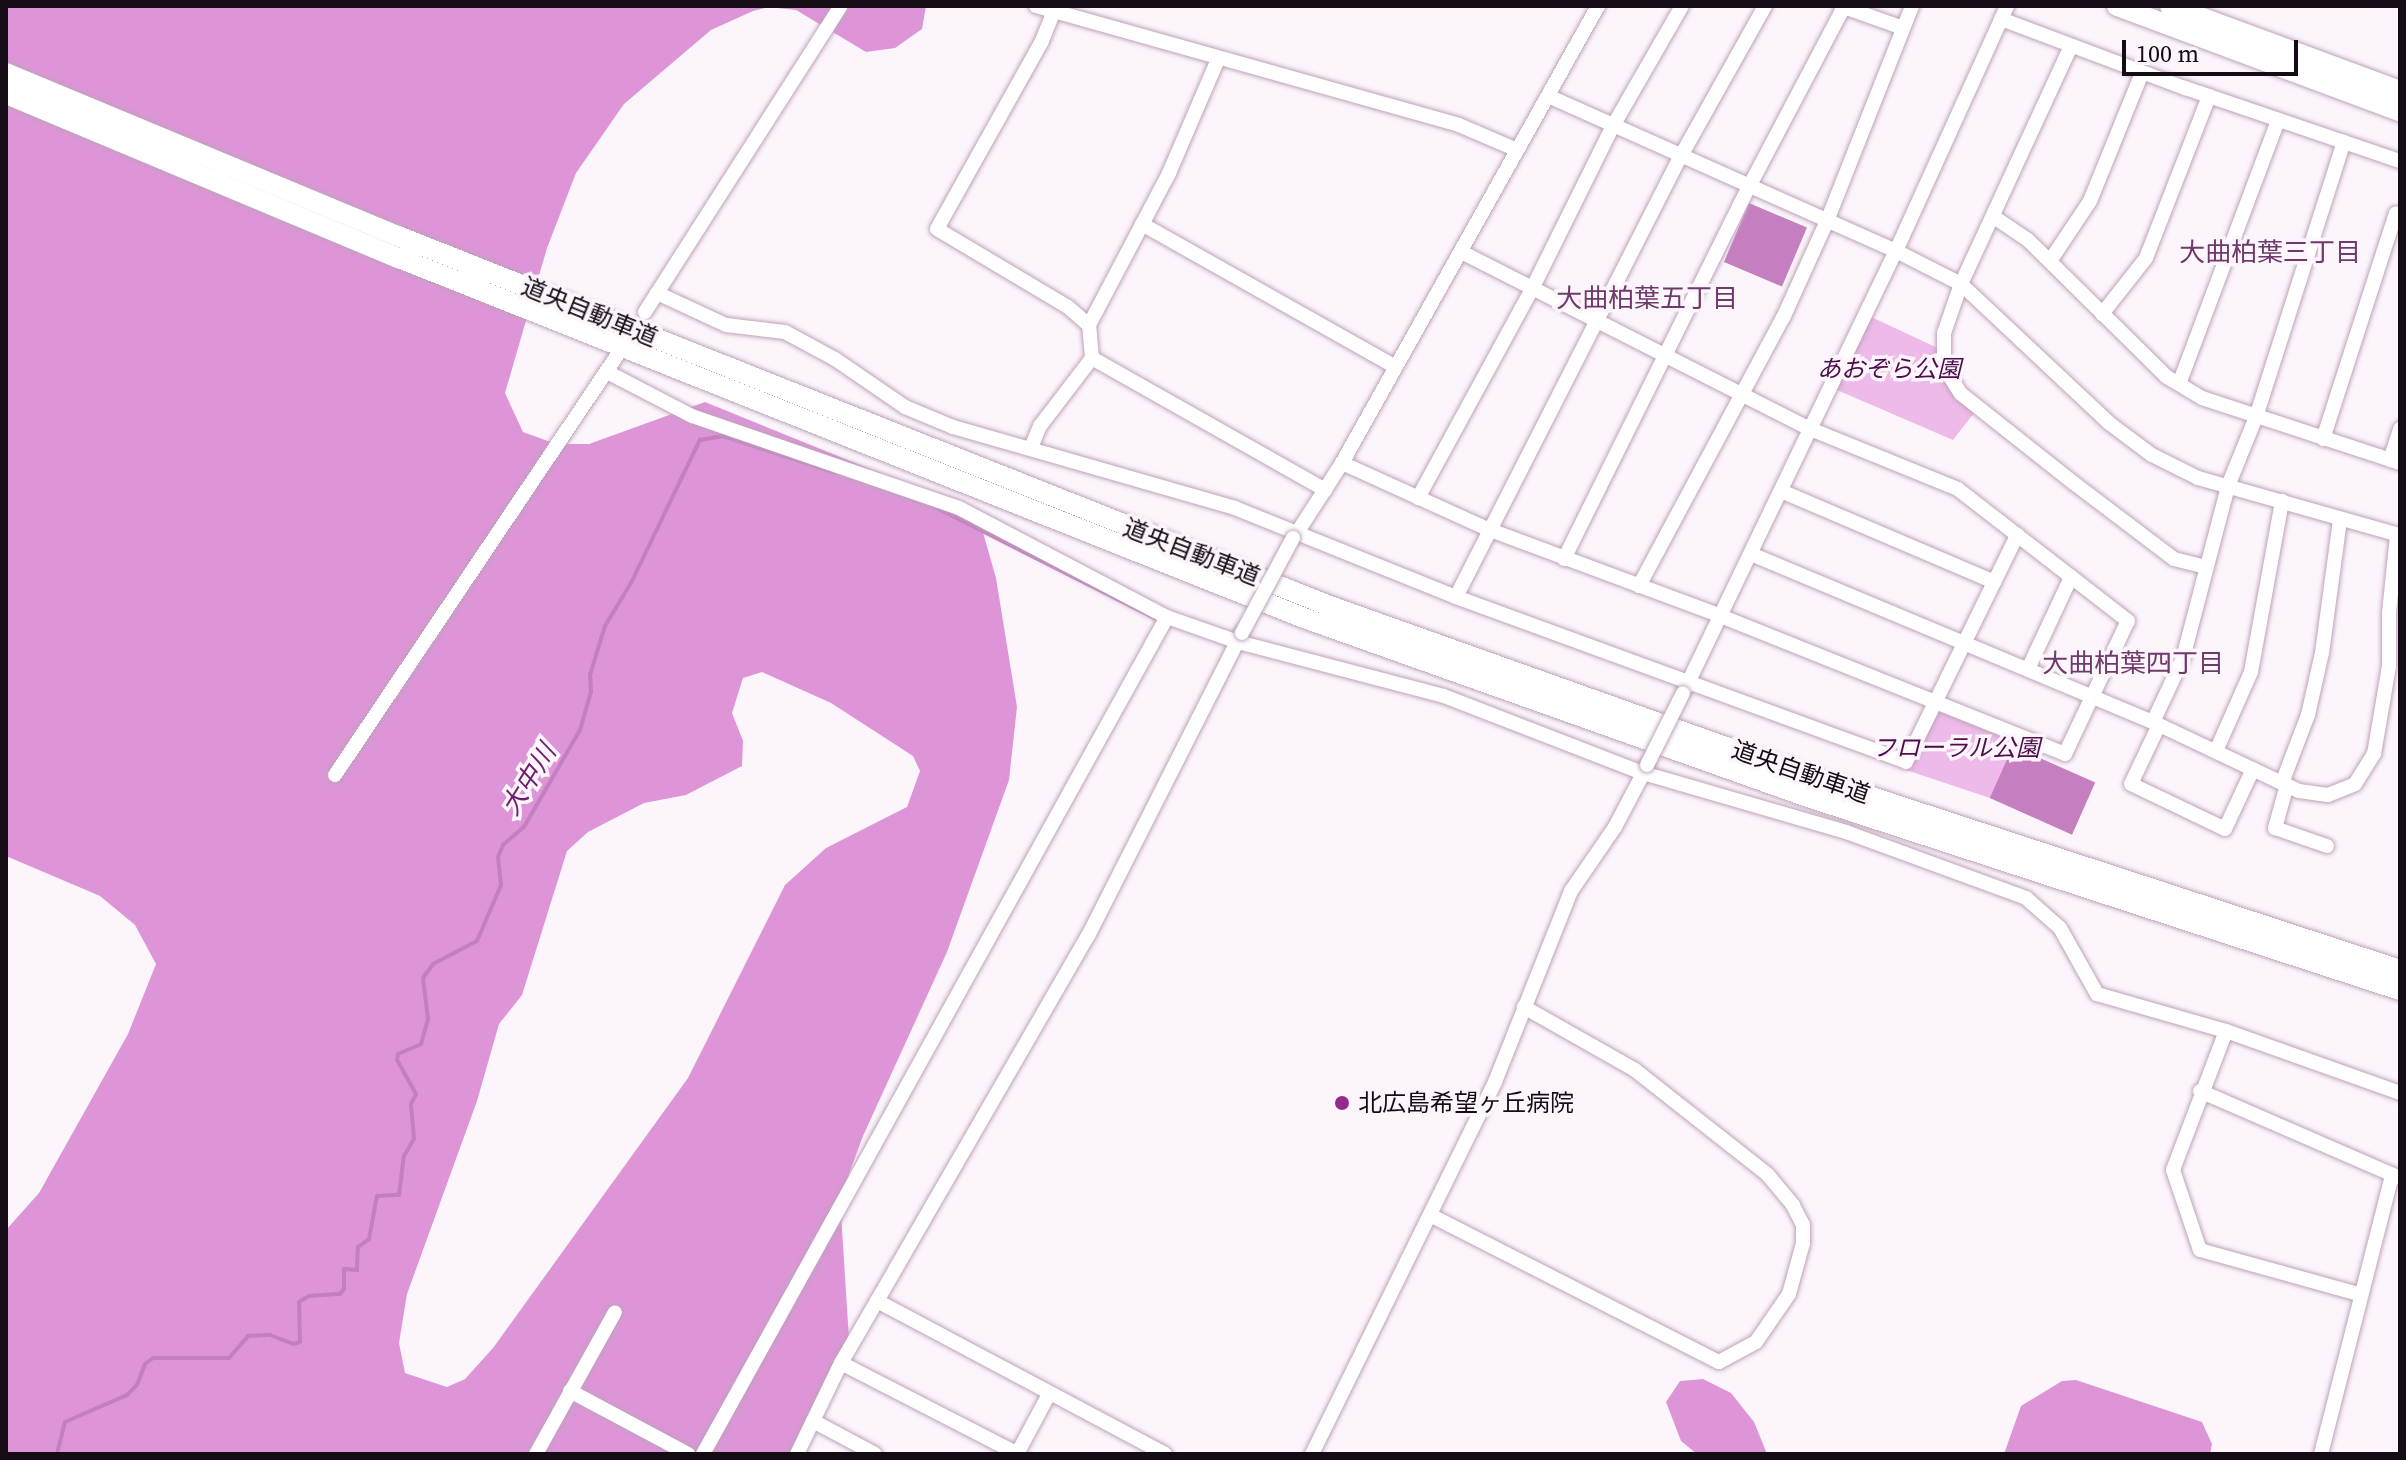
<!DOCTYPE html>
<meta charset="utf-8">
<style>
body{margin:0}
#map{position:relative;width:2406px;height:1460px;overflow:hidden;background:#fcf5fb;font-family:"Source Serif 4","Noto Sans JP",serif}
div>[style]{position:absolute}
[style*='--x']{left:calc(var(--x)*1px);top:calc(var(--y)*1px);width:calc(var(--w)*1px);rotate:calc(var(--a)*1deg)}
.green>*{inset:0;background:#eebae9}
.forest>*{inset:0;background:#de95d8}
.water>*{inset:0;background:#c57ec0;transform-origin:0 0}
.stream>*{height:4px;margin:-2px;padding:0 2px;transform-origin:2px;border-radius:2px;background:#c57ec0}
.roads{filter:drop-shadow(0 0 2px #bea2bb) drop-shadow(0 0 2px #bea2bb)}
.minor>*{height:14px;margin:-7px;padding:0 7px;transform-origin:7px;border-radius:7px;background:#fff}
.highway>*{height:20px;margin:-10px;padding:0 10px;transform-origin:10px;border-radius:10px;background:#fff}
.bridges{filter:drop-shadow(0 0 2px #bea2bb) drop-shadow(0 0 2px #bea2bb)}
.minor-bridge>*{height:14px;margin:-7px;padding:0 7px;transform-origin:7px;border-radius:7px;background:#fff}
.dots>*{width:22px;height:22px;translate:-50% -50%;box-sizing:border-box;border:4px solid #fcf5fb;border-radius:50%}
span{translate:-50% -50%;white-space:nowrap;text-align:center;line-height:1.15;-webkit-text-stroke:7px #fcf5fb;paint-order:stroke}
.street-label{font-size:24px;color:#150b14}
.park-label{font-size:24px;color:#4e0c4c;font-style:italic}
.poi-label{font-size:24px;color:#150b14}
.left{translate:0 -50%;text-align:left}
.neighbourhood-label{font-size:26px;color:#6e3a6b}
.water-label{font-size:26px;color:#701a6d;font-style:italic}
.frame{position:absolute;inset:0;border:8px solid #150b14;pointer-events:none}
.scale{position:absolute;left:2122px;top:40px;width:176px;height:36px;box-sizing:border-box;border:4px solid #150b14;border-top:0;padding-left:10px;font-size:24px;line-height:28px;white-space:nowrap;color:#150b14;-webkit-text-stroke:6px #fcf5fb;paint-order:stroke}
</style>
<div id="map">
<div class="green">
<div style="clip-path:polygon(1865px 314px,1944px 351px,1944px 367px,1978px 408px,1953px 440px,1830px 387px)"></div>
<div style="clip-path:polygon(1937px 702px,2018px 734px,1993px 799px,1906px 770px,1906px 762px)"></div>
</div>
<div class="forest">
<div style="clip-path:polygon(evenodd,6px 6px,926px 6px,922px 29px,895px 48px,866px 52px,796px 10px,769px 7px,753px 11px,711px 30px,624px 104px,576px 173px,547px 248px,505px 393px,523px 432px,556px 444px,589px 444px,705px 402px,934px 495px,980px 522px,996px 578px,1017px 707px,1009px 780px,947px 952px,863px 1136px,840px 1198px,849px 1339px,791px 1454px,6px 1454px,6px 1230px,39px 1193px,128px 1034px,156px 964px,135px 925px,100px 896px,6px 856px,6px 6px,762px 672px,831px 703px,913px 756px,920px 771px,907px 807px,826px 848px,785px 885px,688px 1078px,493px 1348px,465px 1379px,447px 1387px,405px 1373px,399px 1343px,407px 1294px,477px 1101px,499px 1024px,522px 995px,567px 851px,588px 832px,644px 803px,686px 795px,742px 766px,743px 741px,732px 713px,743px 678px,762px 672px)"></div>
<div style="clip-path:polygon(1703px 1379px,1731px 1393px,1754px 1422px,1767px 1454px,1697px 1454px,1681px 1441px,1666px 1402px,1680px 1381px)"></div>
<div style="clip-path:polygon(2076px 1380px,2202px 1422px,2212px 1444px,2210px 1454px,2004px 1454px,2021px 1406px,2062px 1381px)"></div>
</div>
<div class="water">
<div style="left:1749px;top:203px;width:63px;height:64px;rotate:23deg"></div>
<div style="left:2013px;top:746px;width:90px;height:57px;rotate:24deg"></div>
</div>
<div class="stream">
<div style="--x:931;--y:505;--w:255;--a:26.8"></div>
<div style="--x:57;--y:1454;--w:33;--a:-76"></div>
<div style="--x:65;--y:1422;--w:68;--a:-23.5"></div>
<div style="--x:127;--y:1395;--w:14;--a:-45"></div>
<div style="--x:137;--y:1385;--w:22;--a:-69"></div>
<div style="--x:145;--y:1364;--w:10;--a:-37"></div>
<div style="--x:153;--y:1358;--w:76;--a:0"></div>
<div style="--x:229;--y:1358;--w:29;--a:-49"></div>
<div style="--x:248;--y:1336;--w:22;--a:-3"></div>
<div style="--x:270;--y:1335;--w:25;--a:21"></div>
<div style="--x:293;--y:1344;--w:7;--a:-16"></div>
<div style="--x:300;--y:1342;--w:40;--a:-91.4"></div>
<div style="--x:299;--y:1302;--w:12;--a:-31"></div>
<div style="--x:309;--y:1296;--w:31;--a:-4"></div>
<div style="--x:340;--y:1294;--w:6;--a:-51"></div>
<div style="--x:344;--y:1289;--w:20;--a:-90"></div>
<div style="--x:344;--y:1269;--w:13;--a:4"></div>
<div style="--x:357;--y:1270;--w:23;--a:-88"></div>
<div style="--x:358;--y:1247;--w:14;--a:-36"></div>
<div style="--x:369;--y:1239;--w:44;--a:-79.5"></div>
<div style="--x:377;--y:1196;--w:22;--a:-3"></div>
<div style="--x:399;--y:1195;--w:39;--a:-83"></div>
<div style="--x:404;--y:1156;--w:20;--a:-60"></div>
<div style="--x:414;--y:1139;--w:35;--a:-95"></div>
<div style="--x:411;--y:1104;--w:11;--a:-63"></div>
<div style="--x:416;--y:1094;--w:39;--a:-119"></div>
<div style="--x:397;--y:1060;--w:6;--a:-81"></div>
<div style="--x:398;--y:1054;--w:25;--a:-23"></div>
<div style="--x:421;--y:1044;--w:26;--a:-74"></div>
<div style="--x:428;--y:1019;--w:41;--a:-97"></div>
<div style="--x:423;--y:978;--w:17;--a:-54"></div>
<div style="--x:433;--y:964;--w:50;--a:-27.6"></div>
<div style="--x:477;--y:941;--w:61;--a:-66.8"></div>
<div style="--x:501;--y:885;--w:28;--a:-96"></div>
<div style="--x:498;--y:857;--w:13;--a:-67"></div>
<div style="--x:503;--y:845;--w:28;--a:-41"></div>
<div style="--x:524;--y:827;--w:112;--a:-60"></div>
<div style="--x:580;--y:730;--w:40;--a:-74"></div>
<div style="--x:591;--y:692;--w:17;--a:-93"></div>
<div style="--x:590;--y:675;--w:51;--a:-73"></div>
<div style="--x:605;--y:626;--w:52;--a:-59"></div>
<div style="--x:632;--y:581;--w:157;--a:-64.3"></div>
<div style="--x:700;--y:440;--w:23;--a:-10"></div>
<div style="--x:723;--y:436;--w:116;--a:18.1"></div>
</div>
<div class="roads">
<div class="minor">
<div style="--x:1036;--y:6;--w:439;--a:15.7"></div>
<div style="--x:1459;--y:125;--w:63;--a:23.3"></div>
<div style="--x:1841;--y:6;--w:66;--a:19.5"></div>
<div style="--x:1054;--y:11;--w:32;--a:112"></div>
<div style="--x:1042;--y:41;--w:215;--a:119.2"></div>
<div style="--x:937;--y:229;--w:152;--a:30.8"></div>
<div style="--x:1068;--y:307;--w:28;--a:41"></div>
<div style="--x:2001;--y:19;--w:197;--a:20.6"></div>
<div style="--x:2185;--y:88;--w:227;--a:18.8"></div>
<div style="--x:2071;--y:46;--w:262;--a:114.8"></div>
<div style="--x:1961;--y:284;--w:52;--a:109.1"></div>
<div style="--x:1944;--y:333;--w:34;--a:90"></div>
<div style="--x:1944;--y:367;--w:31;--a:58"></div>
<div style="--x:1960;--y:393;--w:147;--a:38.4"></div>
<div style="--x:2075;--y:484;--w:124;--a:37.1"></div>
<div style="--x:2174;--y:559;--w:33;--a:14"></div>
<div style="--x:1548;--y:96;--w:381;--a:24"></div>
<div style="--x:1896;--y:251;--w:73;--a:26.9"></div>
<div style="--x:1961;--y:284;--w:203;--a:43.2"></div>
<div style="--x:2109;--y:423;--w:54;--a:36.7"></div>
<div style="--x:2152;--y:455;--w:51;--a:26.6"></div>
<div style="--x:2198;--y:478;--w:210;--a:15.8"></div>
<div style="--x:1994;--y:217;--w:41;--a:34.1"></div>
<div style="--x:2028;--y:240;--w:195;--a:44.6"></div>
<div style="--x:2167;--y:377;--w:41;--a:31"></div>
<div style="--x:2202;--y:398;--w:208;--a:18.2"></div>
<div style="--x:1142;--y:224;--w:289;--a:29.4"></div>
<div style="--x:2050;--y:261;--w:72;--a:-56.3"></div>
<div style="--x:2090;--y:201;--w:138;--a:-67.9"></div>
<div style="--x:657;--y:293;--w:76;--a:24.9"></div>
<div style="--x:726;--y:325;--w:59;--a:6.8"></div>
<div style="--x:785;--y:332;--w:57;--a:28.4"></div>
<div style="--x:835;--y:359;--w:85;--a:34.4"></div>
<div style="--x:905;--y:407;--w:52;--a:22.6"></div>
<div style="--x:953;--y:427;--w:293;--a:16"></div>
<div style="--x:1235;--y:508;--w:238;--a:21.9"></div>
<div style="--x:1456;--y:597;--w:479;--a:20.1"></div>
<div style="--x:1906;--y:762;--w:253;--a:-63.9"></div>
<div style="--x:645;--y:312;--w:363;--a:-57.4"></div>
<div style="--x:2102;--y:314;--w:71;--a:-51.8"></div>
<div style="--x:2146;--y:258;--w:174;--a:-68.7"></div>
<div style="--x:1092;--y:358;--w:268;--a:29.5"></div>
<div style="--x:607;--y:372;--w:96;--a:27.4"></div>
<div style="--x:692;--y:416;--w:282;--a:19"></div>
<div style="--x:959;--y:508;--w:235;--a:27.7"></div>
<div style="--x:1167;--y:617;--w:75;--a:19.4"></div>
<div style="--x:1238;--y:642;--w:213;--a:14.7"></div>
<div style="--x:1444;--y:696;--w:213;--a:21.2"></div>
<div style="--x:1643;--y:773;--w:211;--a:16.2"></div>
<div style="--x:1846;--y:832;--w:192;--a:20.1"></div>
<div style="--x:2026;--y:898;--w:45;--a:41.4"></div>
<div style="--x:2060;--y:928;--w:76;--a:60.7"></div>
<div style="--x:2097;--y:994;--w:134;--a:16"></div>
<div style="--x:2226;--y:1031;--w:185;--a:19.6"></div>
<div style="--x:2179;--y:384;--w:282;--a:-69.4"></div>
<div style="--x:2323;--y:439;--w:237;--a:-72.1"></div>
<div style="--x:1031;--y:448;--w:24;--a:-68"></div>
<div style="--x:1040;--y:426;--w:86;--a:-52.6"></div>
<div style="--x:1092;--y:358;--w:33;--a:-95"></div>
<div style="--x:1089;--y:325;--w:172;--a:-62.2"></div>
<div style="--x:1169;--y:173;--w:124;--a:-66.7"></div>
<div style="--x:2390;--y:460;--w:33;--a:-72"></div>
<div style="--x:1342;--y:463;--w:162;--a:24.4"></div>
<div style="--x:1490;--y:530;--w:243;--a:20.4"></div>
<div style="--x:1718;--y:615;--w:374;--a:21.8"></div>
<div style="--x:2065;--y:754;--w:147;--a:-64.7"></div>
<div style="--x:2128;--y:621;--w:215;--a:-142.2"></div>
<div style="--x:1958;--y:489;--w:160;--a:-157.9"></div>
<div style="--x:1810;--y:429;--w:391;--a:-153.1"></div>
<div style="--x:1781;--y:491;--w:232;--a:23.1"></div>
<div style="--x:1418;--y:498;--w:238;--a:-61.4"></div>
<div style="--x:1532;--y:289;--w:182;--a:-63.6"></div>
<div style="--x:1613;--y:126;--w:138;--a:-60.1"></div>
<div style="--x:1295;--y:536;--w:87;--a:-57.2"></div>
<div style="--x:1342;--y:463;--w:524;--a:-60.74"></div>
<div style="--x:1751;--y:554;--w:436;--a:22.7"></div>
<div style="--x:2153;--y:722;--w:161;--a:25.3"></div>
<div style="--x:2299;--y:791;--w:29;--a:8"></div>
<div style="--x:2328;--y:795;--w:29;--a:-22"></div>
<div style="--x:2355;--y:784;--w:36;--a:-58"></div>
<div style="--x:2374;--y:754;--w:89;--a:-80.3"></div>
<div style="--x:2389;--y:666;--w:53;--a:-90"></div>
<div style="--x:2389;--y:613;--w:78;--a:-84.1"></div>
<div style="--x:1564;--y:559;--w:418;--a:-63.6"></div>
<div style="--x:1750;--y:185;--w:201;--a:-62.2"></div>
<div style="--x:1639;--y:586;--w:304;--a:-61.8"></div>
<div style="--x:1783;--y:318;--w:107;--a:-65.6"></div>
<div style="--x:1827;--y:221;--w:231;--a:-68.4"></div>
<div style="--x:1456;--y:597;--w:497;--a:-63"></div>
<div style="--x:1682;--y:154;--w:170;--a:-60.7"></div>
<div style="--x:2028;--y:669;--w:102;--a:-64.9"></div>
<div style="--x:1685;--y:689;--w:486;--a:-64.3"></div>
<div style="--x:1896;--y:251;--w:269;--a:-65.6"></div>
<div style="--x:2153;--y:722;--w:71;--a:-64.9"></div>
<div style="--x:2183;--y:658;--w:178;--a:-75.3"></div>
<div style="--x:2228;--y:486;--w:74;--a:-67.9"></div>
<div style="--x:2256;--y:417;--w:289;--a:-72.3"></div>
<div style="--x:2159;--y:725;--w:65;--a:115.4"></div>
<div style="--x:2131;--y:784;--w:104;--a:25.6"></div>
<div style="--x:2225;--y:829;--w:66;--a:-65"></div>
<div style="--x:2216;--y:751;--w:86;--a:-66.1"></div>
<div style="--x:2251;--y:672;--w:174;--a:-79.7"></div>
<div style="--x:335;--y:775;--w:507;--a:-56.09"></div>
<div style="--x:2282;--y:783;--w:73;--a:-69.1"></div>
<div style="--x:2308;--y:715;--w:64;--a:-77.3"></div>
<div style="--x:2322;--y:653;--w:135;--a:-82.3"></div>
<div style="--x:2287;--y:785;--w:45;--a:105.6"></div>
<div style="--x:2275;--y:828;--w:55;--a:19.1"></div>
<div style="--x:2226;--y:1031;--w:149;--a:110.9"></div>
<div style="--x:2173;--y:1170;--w:84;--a:71.4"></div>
<div style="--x:2200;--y:1250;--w:165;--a:15.5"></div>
<div style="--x:2200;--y:1091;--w:216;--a:23.5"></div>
<div style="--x:1430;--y:1215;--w:324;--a:27"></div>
<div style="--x:1719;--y:1362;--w:42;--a:-28.4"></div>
<div style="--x:1756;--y:1342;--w:58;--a:-55.5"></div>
<div style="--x:1789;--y:1294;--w:53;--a:-74.6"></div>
<div style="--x:1803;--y:1243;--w:18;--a:-90"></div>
<div style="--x:1803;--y:1225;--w:22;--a:-117"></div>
<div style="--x:1793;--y:1205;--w:40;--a:-130"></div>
<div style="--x:1767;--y:1174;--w:168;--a:-141.8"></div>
<div style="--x:1635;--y:1070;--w:128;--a:-150.4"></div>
<div style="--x:841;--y:1363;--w:199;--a:27.2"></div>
<div style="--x:570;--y:1391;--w:134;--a:28.1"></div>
<div style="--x:813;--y:1421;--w:70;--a:28"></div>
<div style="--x:536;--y:1454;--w:162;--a:-60.9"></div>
<div style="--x:703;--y:1454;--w:957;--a:-61"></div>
<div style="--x:797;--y:1454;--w:101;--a:-64.2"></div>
<div style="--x:841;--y:1363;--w:72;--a:-59.9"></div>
<div style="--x:1017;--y:1454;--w:68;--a:-61.9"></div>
<div style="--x:1165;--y:1454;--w:326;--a:-152"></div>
<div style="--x:877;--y:1301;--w:422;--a:-60"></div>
<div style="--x:1088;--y:936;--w:340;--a:-63.1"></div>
<div style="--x:1312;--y:1454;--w:415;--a:-63.8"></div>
<div style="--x:1495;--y:1082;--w:206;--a:-68.3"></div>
<div style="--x:1571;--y:891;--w:78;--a:-55.5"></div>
<div style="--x:1615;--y:827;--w:69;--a:-62.3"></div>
<div style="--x:2321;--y:1454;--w:288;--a:-75.7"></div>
</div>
<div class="highway">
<div style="--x:2117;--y:6;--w:302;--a:20.4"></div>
<div style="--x:2170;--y:6;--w:245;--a:20.3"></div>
<div style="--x:6;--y:73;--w:425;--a:22.6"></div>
<div style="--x:398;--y:236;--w:1000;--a:21.66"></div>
<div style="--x:1327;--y:605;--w:497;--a:19.6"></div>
<div style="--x:1795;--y:772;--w:637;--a:18.12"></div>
<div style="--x:6;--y:94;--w:426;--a:22.7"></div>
<div style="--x:399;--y:258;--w:974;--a:21.69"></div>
<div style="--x:1304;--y:618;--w:532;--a:19.56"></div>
<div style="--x:1805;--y:796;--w:626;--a:18.06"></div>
</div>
</div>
<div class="bridges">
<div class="minor-bridge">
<div style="--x:1242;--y:633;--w:108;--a:-61.8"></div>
<div style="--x:1647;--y:765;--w:80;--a:-63.4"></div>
</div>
</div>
<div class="dots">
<div style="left:1342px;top:1103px;background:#932b8f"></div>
</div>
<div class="street-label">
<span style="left:590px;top:312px;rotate:22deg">道央自動車道</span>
<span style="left:1192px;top:552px;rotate:21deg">道央自動車道</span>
<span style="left:1801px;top:772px;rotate:19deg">道央自動車道</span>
</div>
<div class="park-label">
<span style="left:1889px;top:369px">あおぞら公園</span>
<span style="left:1956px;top:748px">フローラル公園</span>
</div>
<div class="poi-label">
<span class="left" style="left:1358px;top:1103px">北広島希望ヶ丘病院</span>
</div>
<div class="neighbourhood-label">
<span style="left:2270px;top:253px">大曲柏葉三丁目</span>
<span style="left:1647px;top:299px">大曲柏葉五丁目</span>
<span style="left:2133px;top:664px">大曲柏葉四丁目</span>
</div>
<div class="water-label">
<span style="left:529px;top:780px;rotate:-58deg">大中川</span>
</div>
<div class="frame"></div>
<div class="scale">100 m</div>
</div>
